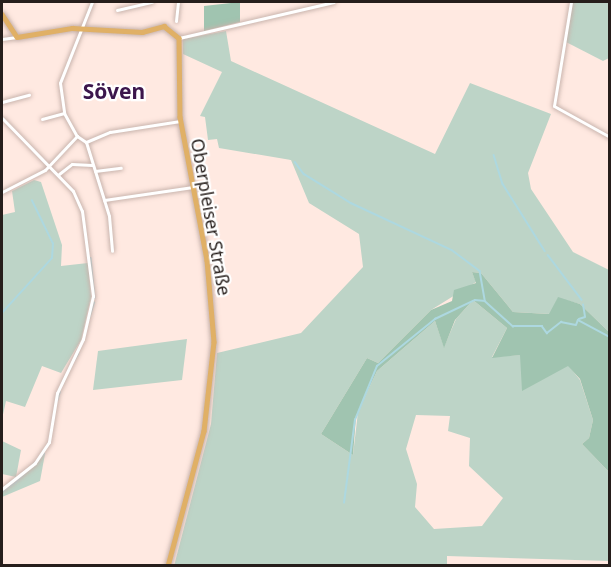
<!DOCTYPE html>
<meta charset="utf-8">
<style>
body{margin:0}
#map{position:relative;width:611px;height:567px;overflow:hidden;background:#ffe9e1;font-family:"Noto Sans",sans-serif}
div>[style]{position:absolute}
[style*='--x']{left:calc(var(--x)*1px);top:calc(var(--y)*1px);width:calc(var(--w)*1px);rotate:calc(var(--a)*1deg)}
.green>*{inset:0;background:#bdd4c7}
.forest>*{inset:0;background:#a0c4b0}
.stream>*{height:1.5px;margin:-0.75px;padding:0 0.75px;transform-origin:0.75px;border-radius:0.75px;background:#add8e0}
.roads{filter:drop-shadow(0 0 2px #c7b2ab) drop-shadow(0 0 2px #c7b2ab)}
.minor>*{height:3px;margin:-1.5px;padding:0 1.5px;transform-origin:1.5px;border-radius:1.5px;background:#fff}
.major>*{height:4.5px;margin:-2.25px;padding:0 2.25px;transform-origin:2.25px;border-radius:2.25px;background:#e0b066}
span{translate:-50% -50%;white-space:nowrap;text-align:center;line-height:1.15;-webkit-text-stroke:4.5px #fff;paint-order:stroke}
.street-label{font-size:18px;color:#261e1b}
.quarter-label{font-size:21px;color:#3c164c;font-weight:700}
.frame{position:absolute;inset:0;border:3px solid #261e1b;pointer-events:none}
</style>
<div id="map">
<div class="green">
<div style="clip-path:polygon(572px 2px,609px 2px,609px 58px,603px 61px,566px 42px)"></div>
<div style="clip-path:polygon(evenodd,226px 31px,231px 61px,435px 154px,470px 83px,551px 114px,528px 173px,531px 189px,573px 252px,609px 270px,609px 332px,580px 304px,558px 298px,550px 314px,513px 312px,481px 273px,472px 272px,476px 282px,431px 310px,378px 363px,367px 358px,321px 434px,353px 455px,358px 412px,377px 371px,435px 321px,444px 347px,456px 319px,473px 300px,507px 328px,492px 357px,520px 355px,568px 365px,580px 380px,593px 420px,589px 438px,582px 444px,609px 472px,609px 561px,447px 556px,447px 566px,174px 566px,211px 424px,217px 353px,301px 333px,363px 267px,359px 234px,309px 203px,291px 160px,219px 148px,217px 139px,208px 140px,205px 117px,200px 116px,222px 72px,183px 54px,183px 39px,226px 31px,416px 415px,450px 416px,448px 431px,470px 438px,469px 466px,503px 498px,482px 526px,434px 529px,415px 507px,417px 484px,406px 449px,416px 415px)"></div>
<div style="clip-path:polygon(34px 180px,41px 182px,62px 245px,61px 266px,88px 263px,91px 297px,81px 340px,61px 373px,42px 366px,25px 407px,6px 401px,2px 419px,2px 215px,15px 212px,12px 191px)"></div>
<div style="clip-path:polygon(187px 339px,182px 380px,93px 390px,98px 351px)"></div>
<div style="clip-path:polygon(2px 441px,21px 450px,16px 477px,2px 474px)"></div>
<div style="clip-path:polygon(45px 454px,40px 481px,2px 497px,2px 492px)"></div>
</div>
<div class="forest">
<div style="clip-path:polygon(240px 2px,240px 22px,204px 31px,204px 6px)"></div>
<div style="clip-path:polygon(472px 272px,481px 273px,513px 312px,549px 314px,558px 297px,580px 304px,609px 332px,609px 472px,582px 444px,589px 438px,593px 420px,580px 379px,568px 366px,522px 391px,520px 355px,492px 358px,507px 328px,473px 300px,455px 320px,444px 348px,435px 321px,377px 371px,356px 416px,353px 455px,321px 434px,367px 358px,378px 363px,431px 310px,452px 301px,454px 290px,476px 283px)"></div>
</div>
<div class="stream">
<div style="--x:494;--y:155;--w:30;--a:73"></div>
<div style="--x:503;--y:184;--w:79;--a:57.9"></div>
<div style="--x:295;--y:162;--w:15;--a:53"></div>
<div style="--x:304;--y:174;--w:55;--a:31.7"></div>
<div style="--x:351;--y:203;--w:111;--a:25"></div>
<div style="--x:452;--y:250;--w:35;--a:37"></div>
<div style="--x:480;--y:271;--w:29;--a:80"></div>
<div style="--x:548;--y:255;--w:56;--a:52.9"></div>
<div style="--x:91;--y:258;--w:40;--a:84.3"></div>
<div style="--x:2;--y:313;--w:74;--a:-47.7"></div>
<div style="--x:52;--y:258;--w:14;--a:-86"></div>
<div style="--x:53;--y:244;--w:48;--a:-116"></div>
<div style="--x:89;--y:319;--w:17;--a:-73"></div>
<div style="--x:579;--y:319;--w:6;--a:-18"></div>
<div style="--x:585;--y:317;--w:12;--a:-99"></div>
<div style="--x:74;--y:361;--w:8;--a:-60"></div>
<div style="--x:57;--y:401;--w:9;--a:-72"></div>
<div style="--x:15;--y:483;--w:41;--a:-45"></div>
<div style="--x:2;--y:492;--w:14;--a:-36"></div>
<div style="--x:344;--y:503;--w:84;--a:-82.5"></div>
<div style="--x:355;--y:420;--w:58;--a:-67.8"></div>
<div style="--x:377;--y:366;--w:75;--a:-39"></div>
<div style="--x:435;--y:319;--w:44;--a:-25.4"></div>
<div style="--x:475;--y:300;--w:10;--a:6"></div>
<div style="--x:485;--y:301;--w:38;--a:42"></div>
<div style="--x:513;--y:326;--w:29;--a:0"></div>
<div style="--x:542;--y:326;--w:9;--a:54"></div>
<div style="--x:547;--y:333;--w:18;--a:-38"></div>
<div style="--x:561;--y:322;--w:15;--a:11"></div>
<div style="--x:576;--y:325;--w:5;--a:-68"></div>
<div style="--x:578;--y:320;--w:36;--a:28"></div>
</div>
<div class="roads">
<div class="minor">
<div style="--x:92;--y:2;--w:87;--a:111.6"></div>
<div style="--x:60;--y:83;--w:30;--a:82"></div>
<div style="--x:64;--y:113;--w:26;--a:61"></div>
<div style="--x:77;--y:136;--w:11;--a:34"></div>
<div style="--x:86;--y:142;--w:26;--a:-23"></div>
<div style="--x:110;--y:132;--w:71;--a:-8.9"></div>
<div style="--x:571;--y:2;--w:105;--a:99.3"></div>
<div style="--x:554;--y:106;--w:64;--a:29"></div>
<div style="--x:117;--y:10;--w:36;--a:-13"></div>
<div style="--x:176;--y:21;--w:19;--a:-84"></div>
<div style="--x:179;--y:38;--w:159;--a:-13.1"></div>
<div style="--x:2;--y:39;--w:15;--a:-8"></div>
<div style="--x:2;--y:102;--w:28;--a:-15"></div>
<div style="--x:2;--y:118;--w:102;--a:45.8"></div>
<div style="--x:73;--y:191;--w:22;--a:66"></div>
<div style="--x:82;--y:211;--w:86;--a:82.6"></div>
<div style="--x:93;--y:296;--w:44;--a:103.1"></div>
<div style="--x:83;--y:339;--w:60;--a:115.7"></div>
<div style="--x:57;--y:393;--w:50;--a:99.3"></div>
<div style="--x:49;--y:442;--w:25;--a:124"></div>
<div style="--x:35;--y:463;--w:42;--a:141.8"></div>
<div style="--x:42;--y:119;--w:23;--a:-15"></div>
<div style="--x:86;--y:142;--w:77;--a:72.7"></div>
<div style="--x:109;--y:216;--w:35;--a:85"></div>
<div style="--x:95;--y:171;--w:26;--a:-7"></div>
<div style="--x:59;--y:174;--w:16;--a:-38"></div>
<div style="--x:72;--y:164;--w:20;--a:3"></div>
<div style="--x:2;--y:192;--w:48;--a:-27.1"></div>
<div style="--x:45;--y:170;--w:47;--a:-46.7"></div>
<div style="--x:104;--y:200;--w:90;--a:-8.3"></div>
</div>
<div class="major">
<div style="--x:2;--y:14;--w:27;--a:57"></div>
<div style="--x:17;--y:37;--w:56;--a:-9.3"></div>
<div style="--x:72;--y:28;--w:70;--a:3.3"></div>
<div style="--x:142;--y:32;--w:23;--a:-15"></div>
<div style="--x:164;--y:26;--w:19;--a:39"></div>
<div style="--x:179;--y:38;--w:79;--a:89.3"></div>
<div style="--x:180;--y:117;--w:146;--a:79.3"></div>
<div style="--x:207;--y:260;--w:82;--a:85.1"></div>
<div style="--x:214;--y:342;--w:90;--a:96.4"></div>
<div style="--x:204;--y:431;--w:140;--a:104.9"></div>
</div>
</div>
<div class="street-label">
<span style="left:211px;top:217px;rotate:80deg">Oberpleiser Straße</span>
</div>
<div class="quarter-label">
<span style="left:114px;top:91px">Söven</span>
</div>
<div class="frame"></div>
</div>
